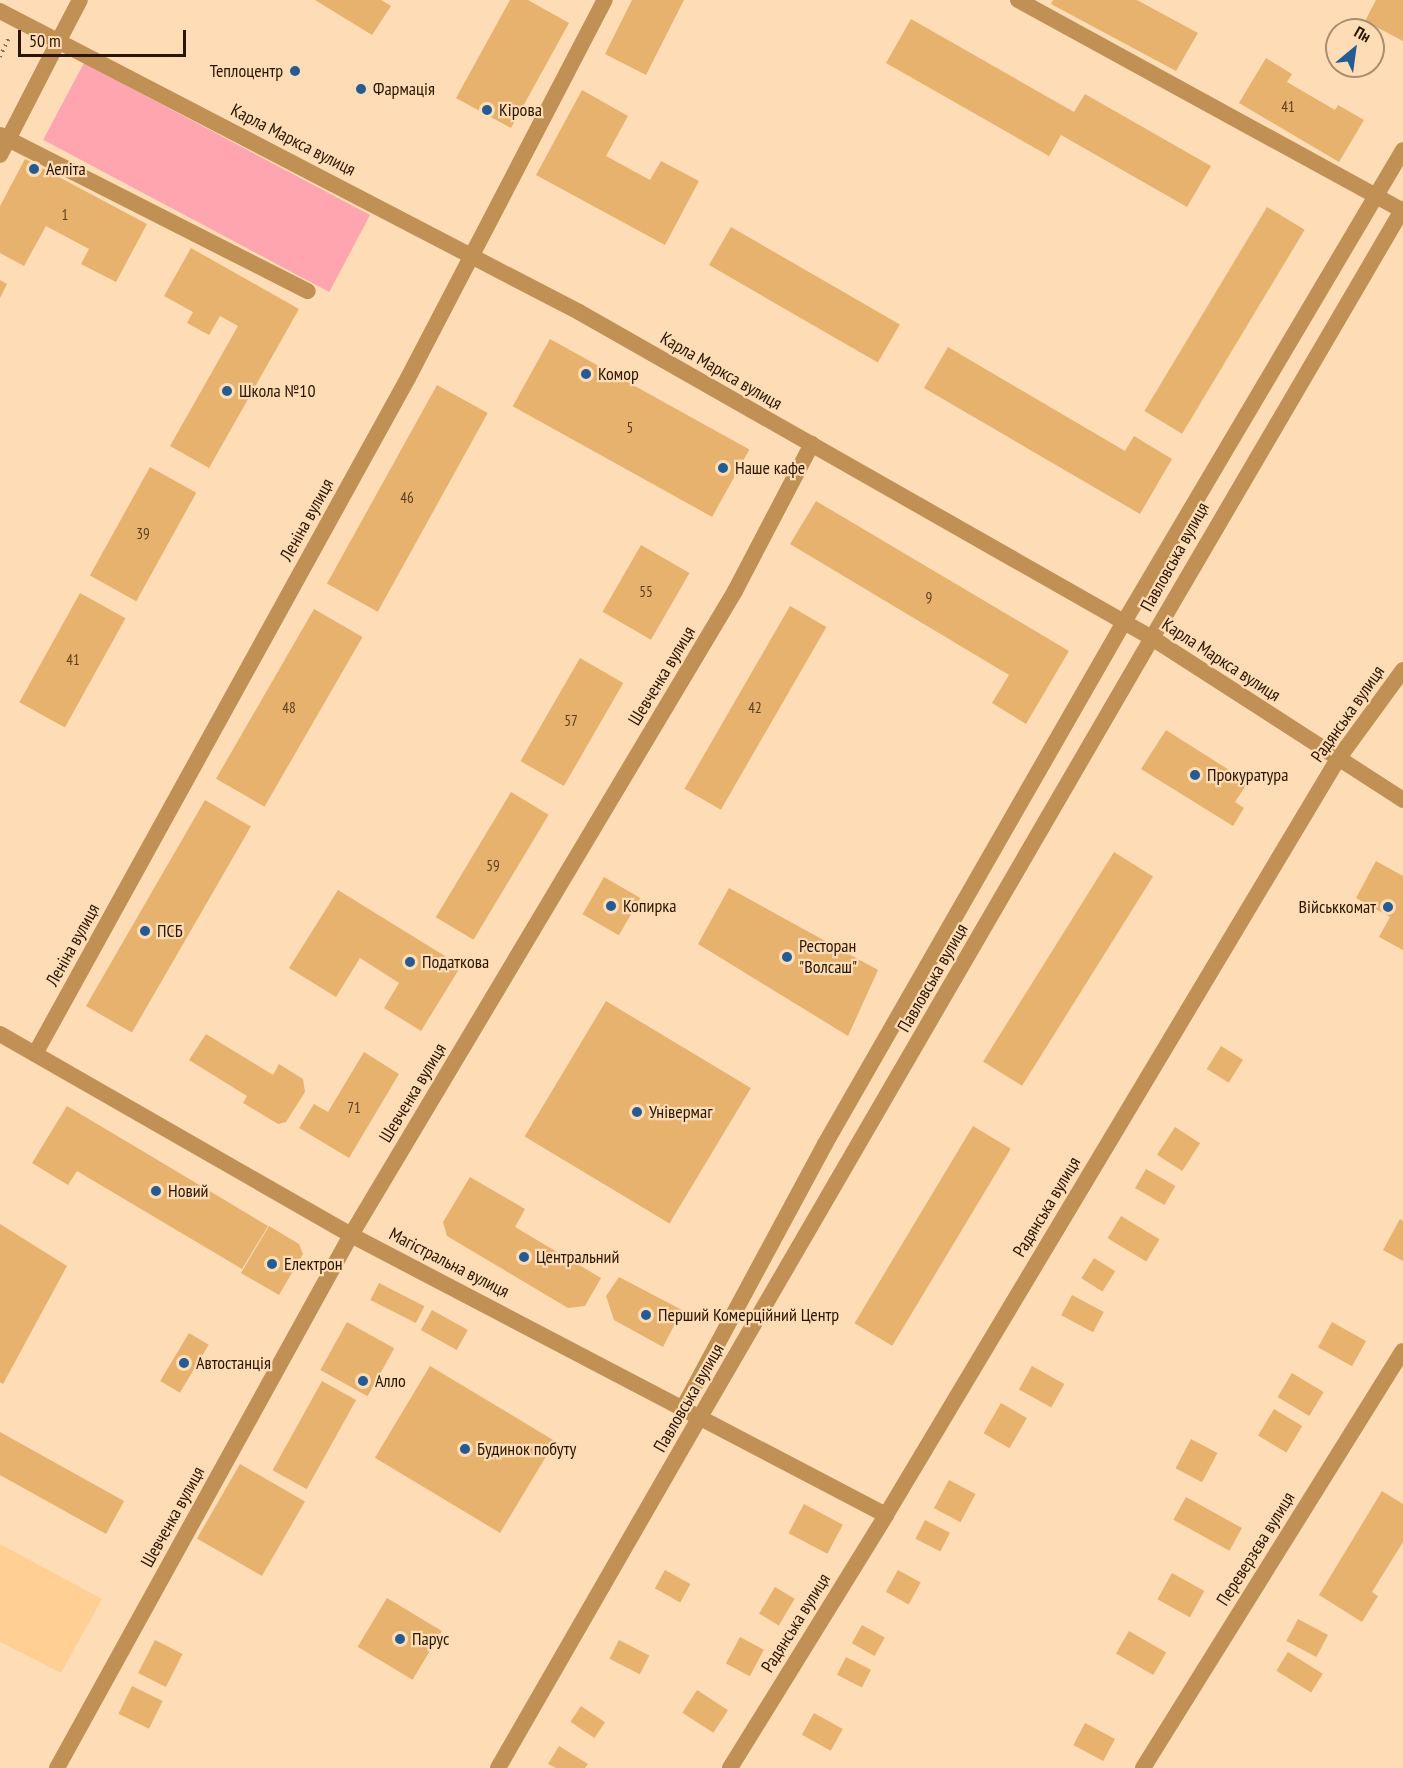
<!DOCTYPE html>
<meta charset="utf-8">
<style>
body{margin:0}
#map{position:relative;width:1403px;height:1768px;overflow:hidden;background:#feddb6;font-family:"PT Sans Narrow",sans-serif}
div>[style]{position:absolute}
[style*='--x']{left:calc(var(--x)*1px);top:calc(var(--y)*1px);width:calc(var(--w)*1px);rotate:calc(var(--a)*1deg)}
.built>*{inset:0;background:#ffcf94}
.green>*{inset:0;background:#fea5b0;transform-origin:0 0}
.building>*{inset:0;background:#e7b16e;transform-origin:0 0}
.path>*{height:4px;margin-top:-2px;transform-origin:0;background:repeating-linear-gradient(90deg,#8a7053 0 1.5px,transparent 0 6px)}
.minor>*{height:16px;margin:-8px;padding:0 8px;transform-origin:8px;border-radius:8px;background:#c09054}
.tertiary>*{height:16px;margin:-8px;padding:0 8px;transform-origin:8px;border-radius:8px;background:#c09054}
.dots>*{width:16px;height:16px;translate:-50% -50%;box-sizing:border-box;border:3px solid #feddb6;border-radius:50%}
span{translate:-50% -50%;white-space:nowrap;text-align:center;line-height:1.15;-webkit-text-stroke:4.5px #feddb6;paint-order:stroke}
.number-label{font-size:15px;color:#593d1c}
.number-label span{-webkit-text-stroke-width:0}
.poi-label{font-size:18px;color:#2a1600}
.right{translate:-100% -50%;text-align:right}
.left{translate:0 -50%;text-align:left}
.street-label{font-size:18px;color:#2a1600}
.north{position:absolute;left:1325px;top:18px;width:60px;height:60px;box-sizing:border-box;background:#feddb6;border:2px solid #a98d6d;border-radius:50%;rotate:29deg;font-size:16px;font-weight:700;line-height:24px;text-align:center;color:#2a1600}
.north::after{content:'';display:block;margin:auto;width:21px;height:27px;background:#245b93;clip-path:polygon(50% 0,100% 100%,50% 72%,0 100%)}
.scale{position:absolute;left:18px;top:30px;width:168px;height:27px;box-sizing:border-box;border:3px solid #2a1600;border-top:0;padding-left:8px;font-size:18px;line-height:21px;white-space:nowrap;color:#2a1600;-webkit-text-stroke:4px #feddb6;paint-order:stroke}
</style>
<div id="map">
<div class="built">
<div style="clip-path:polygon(0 1544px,102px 1599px,61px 1673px,0 1642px)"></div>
</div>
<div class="green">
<div style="left:84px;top:63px;width:324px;height:87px;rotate:28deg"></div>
</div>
<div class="building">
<div style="clip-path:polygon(315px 0,381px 0,391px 6px,372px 35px)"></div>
<div style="clip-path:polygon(510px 0,528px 0,569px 23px,511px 128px,456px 98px)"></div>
<div style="clip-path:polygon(632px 0,684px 0,646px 75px,605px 54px)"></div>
<div style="clip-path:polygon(1053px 0,1137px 0,1198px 33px,1176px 71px,1051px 4px)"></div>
<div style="clip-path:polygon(1376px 0,1403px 0,1403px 41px,1365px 21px)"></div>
<div style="clip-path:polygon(911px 19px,1074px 112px,1085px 94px,1211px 166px,1187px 207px,1061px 135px,1049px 156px,886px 63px)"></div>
<div style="clip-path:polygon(1266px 58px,1292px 74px,1287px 82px,1335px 110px,1338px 105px,1364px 120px,1339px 162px,1239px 103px)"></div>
<div style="clip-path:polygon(582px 90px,628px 116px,606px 156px,650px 180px,661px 161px,699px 181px,665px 245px,536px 175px)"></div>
<div style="clip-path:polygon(25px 159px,147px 224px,116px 282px,81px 264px,89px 249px,46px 226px,24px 266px,0 253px,0 206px)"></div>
<div style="left:1267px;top:207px;width:44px;height:238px;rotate:31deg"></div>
<div style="left:731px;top:227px;width:195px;height:44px;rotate:30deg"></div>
<div style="clip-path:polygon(191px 248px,299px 309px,209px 468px,170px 446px,238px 326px,220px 316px,209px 335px,187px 323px,193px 312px,164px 296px)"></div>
<div style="clip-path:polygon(0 280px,7px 284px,0 298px)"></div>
<div style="left:550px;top:339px;width:228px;height:77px;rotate:29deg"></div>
<div style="clip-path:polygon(948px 347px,1125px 451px,1134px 436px,1172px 459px,1140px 514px,924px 388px)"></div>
<div style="left:437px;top:385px;width:58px;height:227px;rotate:29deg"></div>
<div style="left:150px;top:467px;width:53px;height:124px;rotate:29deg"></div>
<div style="clip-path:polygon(816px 501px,1069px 651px,1026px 724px,992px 703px,1009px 675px,790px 544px)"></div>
<div style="left:641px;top:545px;width:56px;height:77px;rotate:30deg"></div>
<div style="left:80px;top:593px;width:52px;height:125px;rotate:29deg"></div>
<div style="left:790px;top:606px;width:42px;height:211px;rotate:30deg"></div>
<div style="left:314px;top:609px;width:56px;height:196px;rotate:30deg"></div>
<div style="left:580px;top:658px;width:50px;height:119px;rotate:30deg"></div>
<div style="clip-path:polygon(1166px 730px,1248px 782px,1235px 802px,1244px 808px,1233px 826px,1141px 769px)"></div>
<div style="left:511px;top:792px;width:44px;height:146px;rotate:31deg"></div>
<div style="left:205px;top:800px;width:53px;height:238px;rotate:30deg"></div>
<div style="left:1114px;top:852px;width:46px;height:247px;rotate:32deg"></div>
<div style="clip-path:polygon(1376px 861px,1403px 876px,1403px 950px,1379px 937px,1390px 917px,1356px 898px)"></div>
<div style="left:604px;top:877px;width:42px;height:43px;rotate:30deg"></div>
<div style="clip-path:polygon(729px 888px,878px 970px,848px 1036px,698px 944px)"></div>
<div style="clip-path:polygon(338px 890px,461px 966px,421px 1031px,384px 1008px,399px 983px,360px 958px,336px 997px,289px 968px)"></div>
<div style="left:606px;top:1001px;width:169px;height:158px;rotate:31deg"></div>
<div style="clip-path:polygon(206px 1034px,273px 1075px,279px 1064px,303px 1079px,305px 1092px,286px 1122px,278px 1124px,243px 1103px,247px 1096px,189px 1060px)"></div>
<div style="left:1221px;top:1046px;width:26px;height:27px;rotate:32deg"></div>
<div style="clip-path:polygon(364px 1052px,399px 1074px,349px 1158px,299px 1128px,314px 1104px,328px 1112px)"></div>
<div style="clip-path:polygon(67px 1106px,268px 1226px,242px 1269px,77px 1171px,68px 1185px,32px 1163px)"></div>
<div style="left:973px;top:1126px;width:44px;height:230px;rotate:31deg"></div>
<div style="left:1175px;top:1127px;width:30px;height:33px;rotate:33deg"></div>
<div style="left:1146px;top:1169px;width:34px;height:22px;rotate:30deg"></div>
<div style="clip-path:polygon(470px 1177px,525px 1209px,515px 1227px,601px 1278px,585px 1306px,568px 1308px,447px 1236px,443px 1222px)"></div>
<div style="left:1121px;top:1216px;width:45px;height:26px;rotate:31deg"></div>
<div style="clip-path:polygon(1400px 1219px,1403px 1221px,1403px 1261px,1383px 1250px)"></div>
<div style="clip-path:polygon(0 1224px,67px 1266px,3px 1384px,0 1382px)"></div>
<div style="clip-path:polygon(269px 1226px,299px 1244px,303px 1254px,279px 1295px,241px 1273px)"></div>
<div style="left:1094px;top:1258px;width:25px;height:24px;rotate:32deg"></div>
<div style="clip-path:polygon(619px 1277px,682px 1310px,663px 1347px,614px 1320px,606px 1296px)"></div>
<div style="left:379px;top:1283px;width:51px;height:19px;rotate:27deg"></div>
<div style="left:1072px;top:1295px;width:36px;height:23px;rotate:28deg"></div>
<div style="left:432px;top:1310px;width:41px;height:23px;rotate:29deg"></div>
<div style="left:347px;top:1322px;width:54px;height:55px;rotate:29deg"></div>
<div style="left:1332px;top:1322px;width:39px;height:29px;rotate:29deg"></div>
<div style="left:189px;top:1333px;width:23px;height:56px;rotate:31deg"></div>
<div style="left:430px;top:1366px;width:146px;height:107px;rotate:31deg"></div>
<div style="left:1032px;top:1366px;width:37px;height:27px;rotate:29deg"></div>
<div style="left:1292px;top:1373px;width:37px;height:28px;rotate:31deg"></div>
<div style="left:322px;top:1381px;width:39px;height:102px;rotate:29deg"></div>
<div style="left:1001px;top:1403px;width:30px;height:35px;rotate:30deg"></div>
<div style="left:1274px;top:1409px;width:33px;height:31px;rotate:31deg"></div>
<div style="clip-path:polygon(0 1432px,124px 1501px,106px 1534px,0 1475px)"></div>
<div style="left:1191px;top:1439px;width:30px;height:33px;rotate:28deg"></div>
<div style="left:240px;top:1464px;width:75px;height:86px;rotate:30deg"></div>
<div style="left:949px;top:1480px;width:30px;height:32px;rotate:28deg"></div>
<div style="clip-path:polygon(1382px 1491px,1403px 1504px,1403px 1542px,1372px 1592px,1378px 1596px,1362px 1622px,1319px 1595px)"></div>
<div style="left:1186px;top:1497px;width:64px;height:26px;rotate:29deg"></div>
<div style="left:804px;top:1504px;width:44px;height:33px;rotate:28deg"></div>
<div style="left:925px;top:1520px;width:28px;height:21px;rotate:27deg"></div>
<div style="left:665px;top:1570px;width:29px;height:21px;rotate:29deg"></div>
<div style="left:898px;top:1570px;width:26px;height:25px;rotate:29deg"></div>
<div style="left:1172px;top:1573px;width:37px;height:30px;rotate:29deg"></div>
<div style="left:775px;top:1587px;width:23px;height:31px;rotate:31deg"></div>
<div style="left:387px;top:1598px;width:64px;height:57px;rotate:31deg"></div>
<div style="left:1298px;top:1619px;width:34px;height:25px;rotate:28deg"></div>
<div style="left:862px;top:1625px;width:26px;height:21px;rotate:29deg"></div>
<div style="left:1129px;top:1631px;width:43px;height:26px;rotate:30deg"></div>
<div style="left:740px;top:1637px;width:27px;height:30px;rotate:28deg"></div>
<div style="left:155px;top:1640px;width:31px;height:37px;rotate:27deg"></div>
<div style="left:619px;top:1640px;width:34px;height:21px;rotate:27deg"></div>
<div style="left:1288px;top:1652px;width:41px;height:22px;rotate:32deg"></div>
<div style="left:846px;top:1657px;width:28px;height:20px;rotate:27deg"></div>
<div style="left:132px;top:1686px;width:34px;height:31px;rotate:26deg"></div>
<div style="left:697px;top:1690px;width:37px;height:27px;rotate:33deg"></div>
<div style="left:581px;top:1706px;width:29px;height:19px;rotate:34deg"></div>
<div style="left:814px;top:1713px;width:33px;height:25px;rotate:29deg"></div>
<div style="left:1085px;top:1723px;width:34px;height:25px;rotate:28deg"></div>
<div style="clip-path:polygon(559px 1746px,588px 1764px,585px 1768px,556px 1768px,548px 1764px)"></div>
</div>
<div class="path">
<div style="--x:0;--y:57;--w:23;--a:-65"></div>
</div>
<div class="minor">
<div style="--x:1018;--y:0;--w:439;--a:28.7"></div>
<div style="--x:58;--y:42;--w:47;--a:-62.4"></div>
<div style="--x:0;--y:135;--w:345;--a:26.9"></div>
<div style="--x:1124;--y:622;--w:548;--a:-59.41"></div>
<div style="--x:1152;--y:638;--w:497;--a:-59.7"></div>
<div style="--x:35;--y:1054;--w:772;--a:-61.11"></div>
<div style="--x:408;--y:378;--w:426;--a:-62.5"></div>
<div style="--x:57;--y:1768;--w:609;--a:-61.12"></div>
<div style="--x:351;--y:1235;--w:750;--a:-59.19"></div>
<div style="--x:735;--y:591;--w:166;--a:-62.4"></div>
<div style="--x:498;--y:1768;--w:405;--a:-60.1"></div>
<div style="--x:730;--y:1768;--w:297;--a:-58.3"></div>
<div style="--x:886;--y:1515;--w:881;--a:-59.13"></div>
<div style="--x:1338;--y:759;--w:110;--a:-53.9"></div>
<div style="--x:1143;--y:1768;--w:491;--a:-58.1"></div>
</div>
<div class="tertiary">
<div style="--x:0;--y:11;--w:653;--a:27.47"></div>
<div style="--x:579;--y:312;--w:659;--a:29.64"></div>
<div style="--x:1152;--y:638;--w:299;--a:32.8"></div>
<div style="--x:0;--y:155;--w:127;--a:-62.8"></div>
<div style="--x:0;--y:1034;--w:404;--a:29.8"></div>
<div style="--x:351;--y:1235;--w:604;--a:27.63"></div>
<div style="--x:684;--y:1406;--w:298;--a:-61.7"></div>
<div style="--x:825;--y:1144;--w:602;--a:-60.2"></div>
<div style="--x:700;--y:1417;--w:901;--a:-59.88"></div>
</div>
<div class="dots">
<div style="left:295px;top:71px;background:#245b93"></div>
<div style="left:361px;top:89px;background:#245b93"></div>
<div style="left:487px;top:110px;background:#245b93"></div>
<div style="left:34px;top:169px;background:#245b93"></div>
<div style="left:586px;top:374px;background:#245b93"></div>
<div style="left:227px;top:391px;background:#245b93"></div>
<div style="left:723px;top:468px;background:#245b93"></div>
<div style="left:1195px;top:775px;background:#245b93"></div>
<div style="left:611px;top:906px;background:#245b93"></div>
<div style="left:1388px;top:907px;background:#245b93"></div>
<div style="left:145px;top:931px;background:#245b93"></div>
<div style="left:787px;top:957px;background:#245b93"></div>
<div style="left:410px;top:962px;background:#245b93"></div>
<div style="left:637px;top:1112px;background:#245b93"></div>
<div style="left:156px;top:1191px;background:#245b93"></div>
<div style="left:524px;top:1257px;background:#245b93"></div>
<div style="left:272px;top:1264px;background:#245b93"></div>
<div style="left:646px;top:1315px;background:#245b93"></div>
<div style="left:184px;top:1363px;background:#245b93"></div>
<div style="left:363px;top:1381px;background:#245b93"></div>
<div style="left:465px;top:1449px;background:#245b93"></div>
<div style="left:400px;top:1639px;background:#245b93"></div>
</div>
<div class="number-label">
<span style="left:1288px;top:107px">41</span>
<span style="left:65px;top:215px">1</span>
<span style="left:630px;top:428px">5</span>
<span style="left:407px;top:498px">46</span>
<span style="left:143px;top:534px">39</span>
<span style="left:646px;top:592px">55</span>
<span style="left:929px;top:598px">9</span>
<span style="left:73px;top:660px">41</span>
<span style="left:289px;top:708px">48</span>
<span style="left:755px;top:708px">42</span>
<span style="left:571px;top:721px">57</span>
<span style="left:493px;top:866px">59</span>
<span style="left:354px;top:1108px">71</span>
</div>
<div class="poi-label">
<span class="right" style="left:283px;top:71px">Теплоцентр</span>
<span class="left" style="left:373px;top:89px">Фармація</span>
<span class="left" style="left:499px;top:110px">Кірова</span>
<span class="left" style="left:46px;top:169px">Аеліта</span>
<span class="left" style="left:598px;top:374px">Комор</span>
<span class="left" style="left:239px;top:391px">Школа №10</span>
<span class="left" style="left:735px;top:468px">Наше кафе</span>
<span class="left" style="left:1207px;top:775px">Прокуратура</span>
<span class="left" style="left:623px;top:906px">Копирка</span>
<span class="right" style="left:1376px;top:907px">Військкомат</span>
<span class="left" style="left:157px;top:931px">ПСБ</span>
<span class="left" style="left:799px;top:957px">Ресторан<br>"Волсаш"</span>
<span class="left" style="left:422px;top:962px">Податкова</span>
<span class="left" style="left:649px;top:1112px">Універмаг</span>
<span class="left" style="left:168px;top:1191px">Новий</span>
<span class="left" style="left:536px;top:1257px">Центральний</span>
<span class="left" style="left:284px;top:1264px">Електрон</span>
<span class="left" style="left:658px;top:1315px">Перший Комерційний Центр</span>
<span class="left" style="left:196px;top:1363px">Автостанція</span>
<span class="left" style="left:375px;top:1381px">Алло</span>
<span class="left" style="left:477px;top:1449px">Будинок побуту</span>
<span class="left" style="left:412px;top:1639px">Парус</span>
</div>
<div class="street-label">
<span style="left:293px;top:140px;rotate:27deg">Карла Маркса вулиця</span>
<span style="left:721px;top:371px;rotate:30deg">Карла Маркса вулиця</span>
<span style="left:307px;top:520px;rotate:-61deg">Леніна вулиця</span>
<span style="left:1175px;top:557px;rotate:-61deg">Павловська вулиця</span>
<span style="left:1221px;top:660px;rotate:33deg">Карла Маркса вулиця</span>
<span style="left:662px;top:676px;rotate:-59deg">Шевченка вулиця</span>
<span style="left:1348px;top:714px;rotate:-55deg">Радянська вулиця</span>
<span style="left:73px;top:945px;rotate:-61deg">Леніна вулиця</span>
<span style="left:933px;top:978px;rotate:-60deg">Павловська вулиця</span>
<span style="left:413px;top:1093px;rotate:-59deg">Шевченка вулиця</span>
<span style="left:1047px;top:1207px;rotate:-59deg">Радянська вулиця</span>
<span style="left:449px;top:1263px;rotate:27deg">Магістральна вулиця</span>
<span style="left:689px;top:1398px;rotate:-60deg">Павловська вулиця</span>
<span style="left:173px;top:1517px;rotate:-61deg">Шевченка вулиця</span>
<span style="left:1256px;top:1549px;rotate:-58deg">Переверзєва вулиця</span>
<span style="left:796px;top:1623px;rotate:-58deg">Радянська вулиця</span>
</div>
<div class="north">Пн</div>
<div class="scale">50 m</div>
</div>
